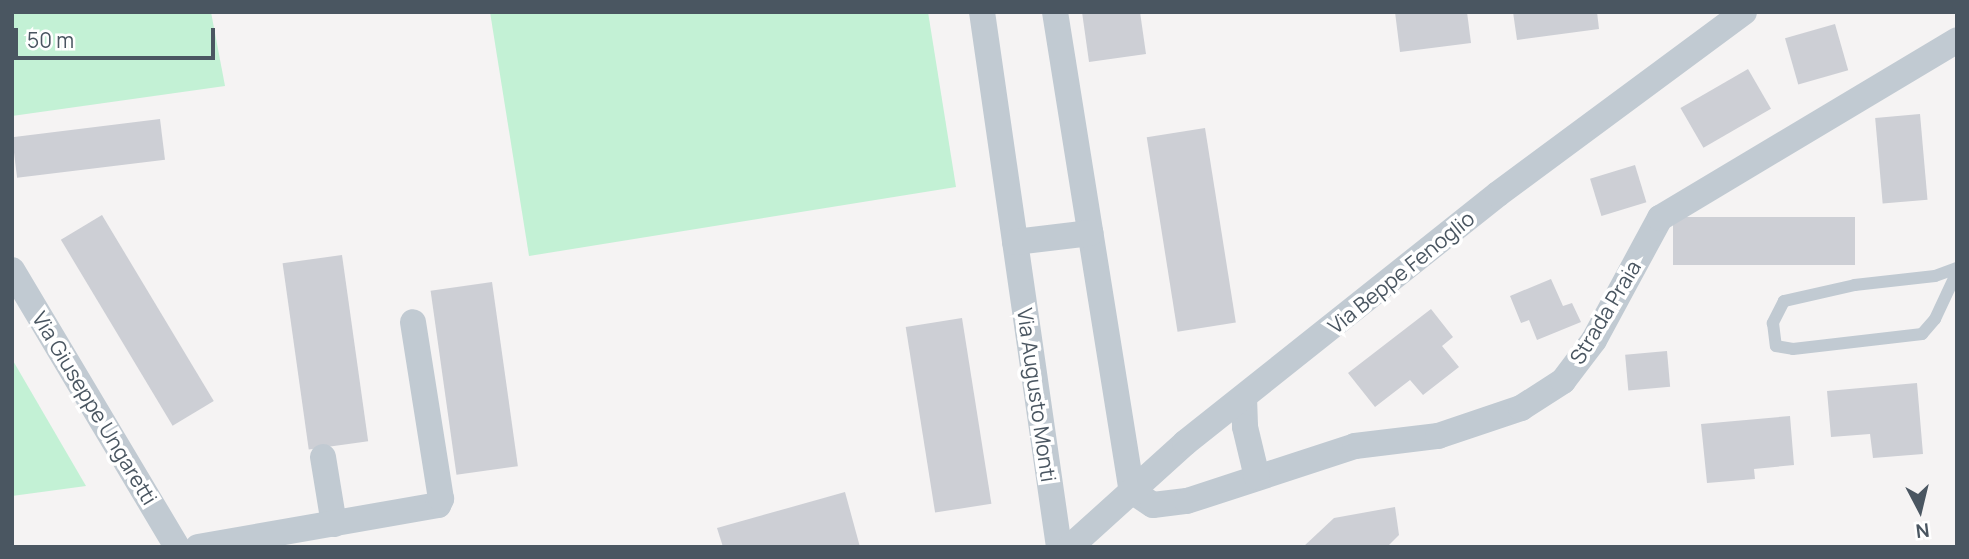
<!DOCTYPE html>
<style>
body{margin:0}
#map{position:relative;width:1969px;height:559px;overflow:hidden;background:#f5f3f3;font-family:Manrope,sans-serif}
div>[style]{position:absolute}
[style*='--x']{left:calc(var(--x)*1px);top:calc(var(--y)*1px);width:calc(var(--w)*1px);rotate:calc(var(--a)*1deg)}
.green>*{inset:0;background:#c3f1d5}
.building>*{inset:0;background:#cdcfd5;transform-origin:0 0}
.service>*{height:12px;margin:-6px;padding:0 6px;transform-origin:6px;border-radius:6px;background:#c1cad2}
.minor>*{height:26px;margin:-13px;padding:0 13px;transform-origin:13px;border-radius:13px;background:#c1cad2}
span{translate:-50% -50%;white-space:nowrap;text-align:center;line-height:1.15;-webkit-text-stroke:7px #fff;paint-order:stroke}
.street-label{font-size:21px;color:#4a5661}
.frame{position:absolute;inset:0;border:14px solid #4a5661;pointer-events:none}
.north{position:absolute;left:1885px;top:475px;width:70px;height:70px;-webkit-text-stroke:5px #fff;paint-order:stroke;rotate:173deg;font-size:19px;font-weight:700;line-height:28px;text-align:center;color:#4a5661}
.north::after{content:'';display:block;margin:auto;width:24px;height:32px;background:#4a5661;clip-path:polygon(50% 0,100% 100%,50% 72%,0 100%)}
.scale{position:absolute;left:14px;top:28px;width:201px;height:32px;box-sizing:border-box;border:4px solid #4a5661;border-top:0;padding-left:9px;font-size:21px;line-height:24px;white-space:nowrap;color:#4a5661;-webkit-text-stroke:5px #fff;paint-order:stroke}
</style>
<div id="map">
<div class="green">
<div style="clip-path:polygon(12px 12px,211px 12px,225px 86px,12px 116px)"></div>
<div style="clip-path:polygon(490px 12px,928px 12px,956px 187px,529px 256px)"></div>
<div style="clip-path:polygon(12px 359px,86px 486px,12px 496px)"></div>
</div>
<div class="building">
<div style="clip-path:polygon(1082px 12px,1140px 12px,1146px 54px,1089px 62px)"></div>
<div style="clip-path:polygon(1395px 12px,1467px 12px,1471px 43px,1400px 52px)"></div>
<div style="clip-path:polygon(1513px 12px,1597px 12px,1599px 29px,1517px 40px)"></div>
<div style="left:1835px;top:24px;width:48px;height:52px;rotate:74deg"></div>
<div style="left:1748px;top:69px;width:46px;height:78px;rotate:60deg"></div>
<div style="left:1920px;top:114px;width:86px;height:45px;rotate:85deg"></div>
<div style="left:160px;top:119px;width:41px;height:149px;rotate:83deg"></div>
<div style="left:1205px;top:128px;width:197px;height:59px;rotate:81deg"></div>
<div style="left:1635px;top:165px;width:39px;height:47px;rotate:73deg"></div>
<div style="left:102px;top:215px;width:217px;height:48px;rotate:59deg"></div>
<div style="left:1855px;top:217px;width:48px;height:182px;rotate:90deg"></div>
<div style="left:342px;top:255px;width:188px;height:60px;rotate:82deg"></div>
<div style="clip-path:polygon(1551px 279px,1563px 306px,1572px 303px,1581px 322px,1537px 340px,1529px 320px,1521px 323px,1510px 296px)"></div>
<div style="left:492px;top:282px;width:186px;height:62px;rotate:82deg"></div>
<div style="clip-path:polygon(1431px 309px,1453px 337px,1442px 346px,1459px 367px,1423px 395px,1410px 380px,1375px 407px,1348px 373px)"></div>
<div style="left:962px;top:318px;width:188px;height:57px;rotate:81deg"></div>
<div style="left:1667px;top:351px;width:36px;height:42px;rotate:85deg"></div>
<div style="clip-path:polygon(1917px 383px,1923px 454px,1873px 458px,1870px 434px,1831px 437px,1827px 391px)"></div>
<div style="clip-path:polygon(1790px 416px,1794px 465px,1754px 469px,1755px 479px,1707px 483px,1701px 424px)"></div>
<div style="clip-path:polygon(845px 492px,860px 547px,723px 547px,717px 528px)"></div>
<div style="clip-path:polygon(1395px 507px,1399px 535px,1387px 547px,1303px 547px,1334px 518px)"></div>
</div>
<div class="service">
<div style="--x:1957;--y:268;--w:23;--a:160"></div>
<div style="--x:1935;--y:276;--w:81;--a:173.6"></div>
<div style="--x:1855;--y:285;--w:73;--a:167.3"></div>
<div style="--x:1784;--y:301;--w:25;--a:117"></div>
<div style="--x:1773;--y:323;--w:23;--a:83"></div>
<div style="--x:1776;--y:346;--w:17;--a:10"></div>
<div style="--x:1793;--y:349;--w:130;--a:-6.6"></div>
<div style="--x:1922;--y:334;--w:20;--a:-49"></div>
<div style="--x:1935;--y:319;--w:52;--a:-64.9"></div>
</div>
<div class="minor">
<div style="--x:982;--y:12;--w:541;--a:81.81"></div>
<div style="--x:1055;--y:12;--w:485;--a:80.9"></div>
<div style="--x:1132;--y:491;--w:25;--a:34"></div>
<div style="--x:1153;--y:505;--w:34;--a:-7"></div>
<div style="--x:1187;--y:501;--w:177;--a:-18.1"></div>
<div style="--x:1355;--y:446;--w:84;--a:-6.9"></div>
<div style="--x:1438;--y:436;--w:88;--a:-18.6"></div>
<div style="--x:1521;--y:408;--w:50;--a:-32.7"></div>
<div style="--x:1563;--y:381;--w:51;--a:-52.9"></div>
<div style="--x:1594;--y:340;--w:139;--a:-61.6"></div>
<div style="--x:1660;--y:218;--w:346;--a:-30.9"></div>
<div style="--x:1015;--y:242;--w:76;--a:-6.8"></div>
<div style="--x:12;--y:270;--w:322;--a:59.2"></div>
<div style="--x:1244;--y:397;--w:30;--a:88"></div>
<div style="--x:1245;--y:427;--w:51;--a:76.5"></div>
<div style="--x:323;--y:457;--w:68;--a:80.7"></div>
<div style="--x:198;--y:547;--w:244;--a:-9.9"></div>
<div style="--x:438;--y:505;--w:7;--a:-63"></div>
<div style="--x:441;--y:499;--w:179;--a:-99"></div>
<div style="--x:1070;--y:547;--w:155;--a:-42.1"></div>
<div style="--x:1185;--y:443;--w:400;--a:-38.5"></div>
<div style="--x:1498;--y:194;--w:306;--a:-36.5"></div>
</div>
<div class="street-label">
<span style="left:1401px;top:272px;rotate:-39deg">Via Beppe Fenoglio</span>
<span style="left:1605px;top:312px;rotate:-59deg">Strada Praia</span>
<span style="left:1037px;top:395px;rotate:82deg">Via Augusto Monti</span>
<span style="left:95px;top:408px;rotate:59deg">Via Giuseppe Ungaretti</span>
</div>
<div class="frame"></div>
<div class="north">N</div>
<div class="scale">50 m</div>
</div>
